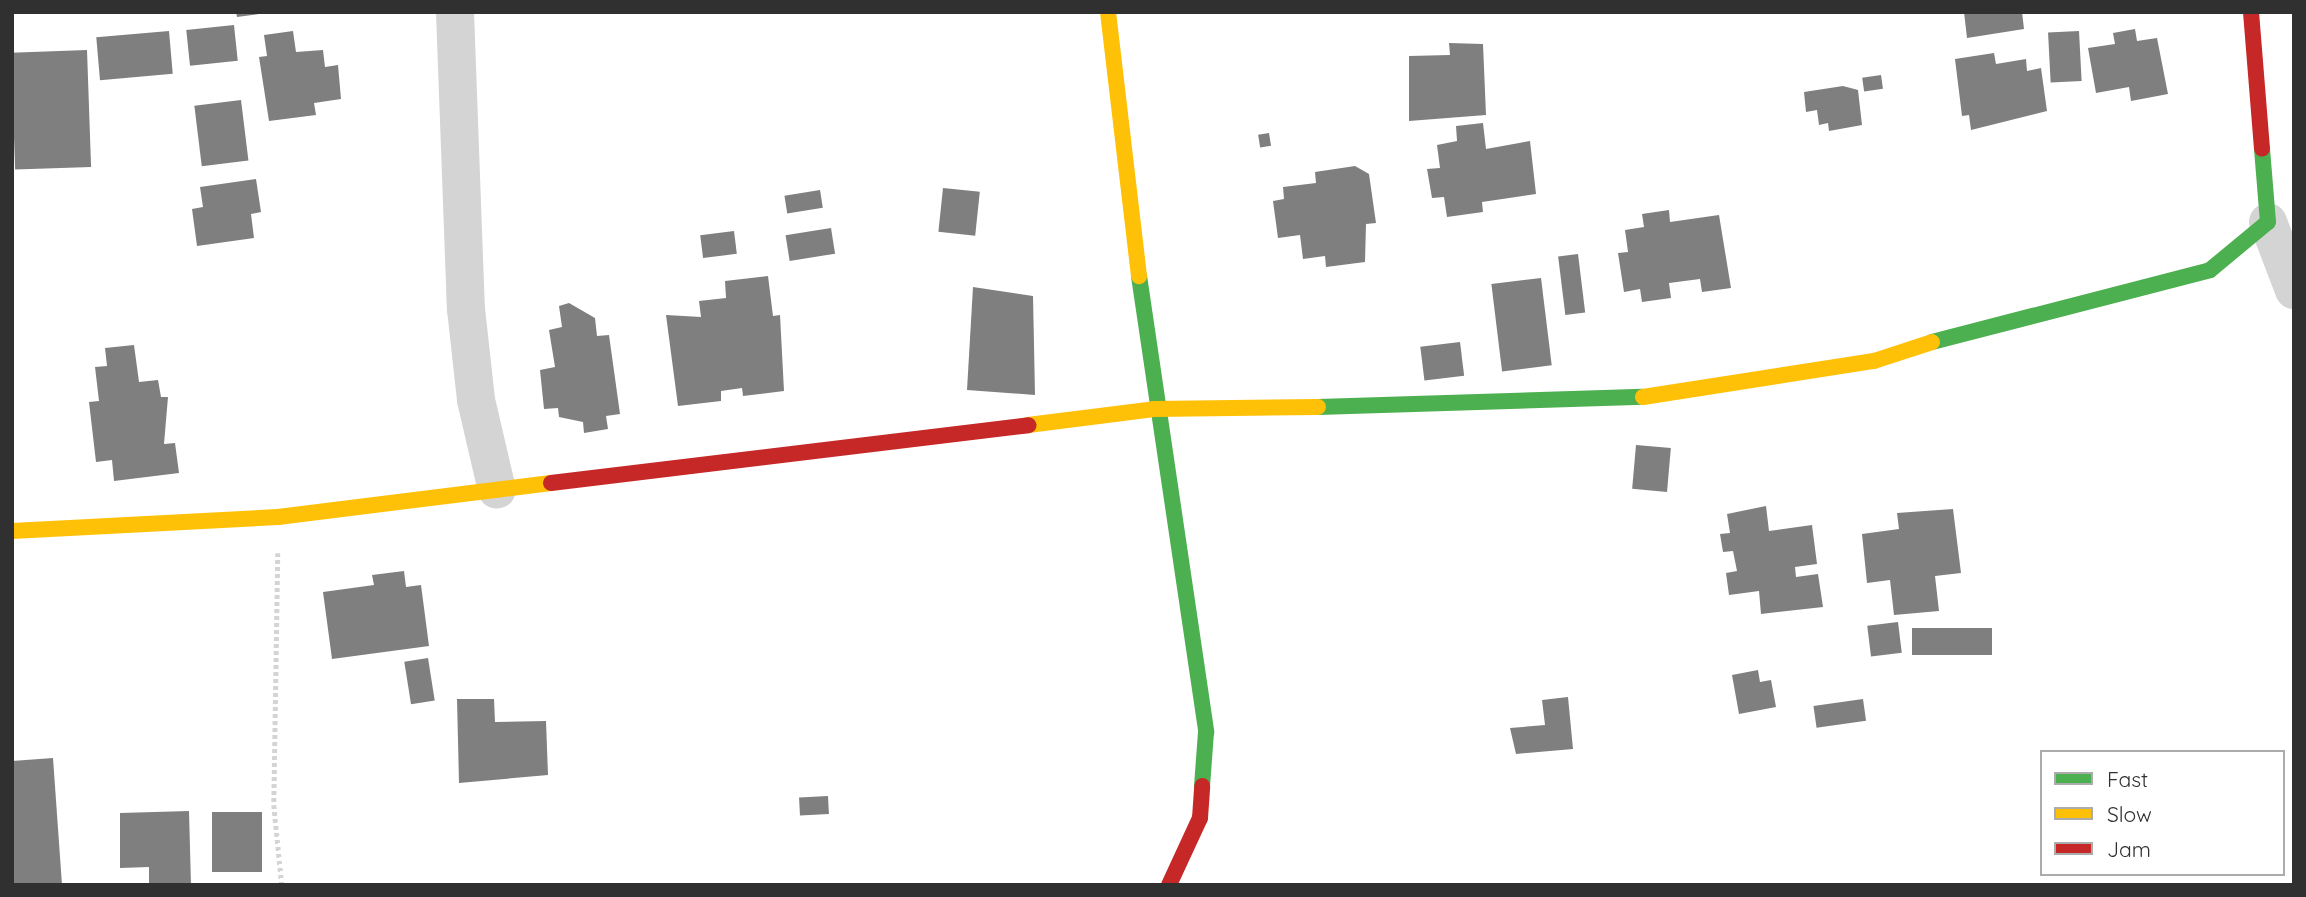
<!DOCTYPE html>
<style>
body{margin:0}
#map{position:relative;width:2306px;height:897px;overflow:hidden;background:#fff;font-family:Quicksand,sans-serif}
div>[style]{position:absolute}
[style*='--x']{left:calc(var(--x)*1px);top:calc(var(--y)*1px);width:calc(var(--w)*1px);rotate:calc(var(--a)*1deg)}
.building>*{inset:0;background:#7f7f7f;transform-origin:0 0}
.path>*{height:4.5px;margin-top:-2.25px;transform-origin:0;background:repeating-linear-gradient(90deg,#d4d4d4 0 3.5px,transparent 0 7px)}
.street>*{height:38px;margin:-19px;padding:0 19px;transform-origin:19px;border-radius:19px;background:#d4d4d4}
.fast>*{height:16px;margin:-8px;padding:0 8px;transform-origin:8px;border-radius:8px;background:#4caf50}
.slow>*{height:16px;margin:-8px;padding:0 8px;transform-origin:8px;border-radius:8px;background:#ffc107}
.jam>*{height:16px;margin:-8px;padding:0 8px;transform-origin:8px;border-radius:8px;background:#c62828}
span{translate:-50% -50%;white-space:nowrap;text-align:center;line-height:1.15;-webkit-text-stroke:7px #fff;paint-order:stroke}
.frame{position:absolute;inset:0;border:14px solid #303030;pointer-events:none}
.legend{position:absolute;left:2040px;top:750px;width:245px;height:126px;box-sizing:border-box;background:#fff;border:2px solid #acacac;margin:0;padding:9px 12px;list-style:none;font-size:21px;color:#303030}
.legend li{display:flex;align-items:center;gap:14px;height:35px}
.legend b{width:35px;border:2px solid #acacac}
</style>
<div id="map">
<div class="building">
<div style="clip-path:polygon(236px 12px,259px 12px,259px 14px,237px 17px)"></div>
<div style="clip-path:polygon(1964px 12px,2022px 12px,2024px 29px,1967px 38px)"></div>
<div style="left:234px;top:25px;width:36px;height:48px;rotate:84deg"></div>
<div style="clip-path:polygon(2135px 29px,2137px 41px,2157px 38px,2168px 94px,2131px 101px,2129px 87px,2096px 93px,2088px 48px,2115px 44px,2113px 33px)"></div>
<div style="left:169px;top:31px;width:43px;height:73px;rotate:85deg"></div>
<div style="clip-path:polygon(293px 31px,296px 52px,323px 50px,325px 67px,338px 65px,341px 99px,314px 103px,316px 115px,269px 121px,259px 57px,267px 56px,264px 35px)"></div>
<div style="left:2079px;top:31px;width:50px;height:31px;rotate:87deg"></div>
<div style="clip-path:polygon(1449px 43px,1483px 44px,1486px 115px,1409px 121px,1409px 56px,1450px 55px)"></div>
<div style="left:87px;top:50px;width:117px;height:76px;rotate:88deg"></div>
<div style="clip-path:polygon(1994px 53px,1996px 64px,2026px 59px,2027px 71px,2041px 68px,2047px 111px,1971px 130px,1969px 115px,1962px 116px,1955px 59px)"></div>
<div style="left:1881px;top:75px;width:14px;height:19px;rotate:82deg"></div>
<div style="clip-path:polygon(1843px 86px,1858px 90px,1862px 125px,1829px 131px,1828px 123px,1819px 125px,1817px 110px,1806px 112px,1804px 92px)"></div>
<div style="left:241px;top:100px;width:61px;height:47px;rotate:83deg"></div>
<div style="clip-path:polygon(1483px 123px,1486px 149px,1530px 141px,1536px 194px,1482px 202px,1483px 212px,1447px 217px,1444px 197px,1432px 198px,1427px 169px,1440px 168px,1437px 145px,1457px 141px,1456px 126px)"></div>
<div style="left:1269px;top:133px;width:13px;height:11px;rotate:81deg"></div>
<div style="clip-path:polygon(1355px 166px,1369px 174px,1376px 223px,1366px 224px,1365px 262px,1326px 267px,1325px 256px,1303px 259px,1300px 235px,1278px 238px,1273px 201px,1284px 199px,1283px 187px,1316px 183px,1315px 172px)"></div>
<div style="clip-path:polygon(256px 179px,261px 212px,251px 214px,254px 238px,197px 246px,192px 209px,203px 207px,200px 187px)"></div>
<div style="left:943px;top:188px;width:37px;height:44px;rotate:6deg"></div>
<div style="left:820px;top:190px;width:18px;height:36px;rotate:81deg"></div>
<div style="clip-path:polygon(1669px 210px,1670px 222px,1719px 215px,1731px 288px,1702px 292px,1700px 279px,1669px 283px,1671px 298px,1642px 302px,1640px 289px,1624px 292px,1618px 253px,1628px 252px,1625px 230px,1644px 227px,1642px 214px)"></div>
<div style="left:831px;top:228px;width:26px;height:46px;rotate:81deg"></div>
<div style="left:734px;top:231px;width:23px;height:34px;rotate:83deg"></div>
<div style="left:1578px;top:254px;width:59px;height:20px;rotate:83deg"></div>
<div style="clip-path:polygon(768px 276px,773px 316px,780px 315px,784px 391px,743px 396px,742px 388px,721px 391px,721px 401px,678px 406px,666px 315px,701px 317px,699px 301px,726px 298px,725px 281px)"></div>
<div style="left:1541px;top:278px;width:88px;height:50px;rotate:83deg"></div>
<div style="clip-path:polygon(973px 287px,1033px 296px,1035px 395px,967px 390px)"></div>
<div style="clip-path:polygon(569px 303px,595px 318px,597px 336px,609px 335px,620px 414px,606px 416px,608px 429px,584px 433px,583px 422px,559px 417px,558px 408px,544px 409px,540px 370px,555px 367px,549px 330px,562px 327px,559px 306px)"></div>
<div style="left:1460px;top:342px;width:34px;height:40px;rotate:83deg"></div>
<div style="clip-path:polygon(134px 345px,139px 382px,158px 380px,161px 397px,168px 397px,164px 444px,175px 443px,179px 473px,114px 481px,112px 460px,96px 462px,89px 402px,99px 401px,95px 367px,107px 366px,105px 348px)"></div>
<div style="left:1636px;top:445px;width:35px;height:44px;rotate:5deg"></div>
<div style="clip-path:polygon(1766px 506px,1769px 531px,1812px 525px,1817px 564px,1795px 567px,1796px 577px,1818px 574px,1823px 607px,1761px 614px,1759px 591px,1729px 595px,1726px 573px,1737px 571px,1733px 551px,1723px 552px,1720px 534px,1730px 533px,1727px 514px)"></div>
<div style="clip-path:polygon(1953px 509px,1961px 573px,1935px 576px,1939px 611px,1894px 615px,1890px 580px,1867px 583px,1862px 534px,1899px 529px,1897px 513px)"></div>
<div style="clip-path:polygon(404px 571px,406px 587px,421px 585px,429px 646px,332px 659px,323px 592px,374px 585px,372px 575px)"></div>
<div style="left:1898px;top:622px;width:31px;height:31px;rotate:83deg"></div>
<div style="left:1912px;top:628px;width:80px;height:27px"></div>
<div style="left:428px;top:658px;width:43px;height:24px;rotate:81deg"></div>
<div style="clip-path:polygon(1758px 670px,1760px 682px,1771px 680px,1776px 707px,1739px 714px,1732px 675px)"></div>
<div style="clip-path:polygon(1568px 697px,1573px 749px,1516px 754px,1510px 728px,1545px 725px,1542px 700px)"></div>
<div style="clip-path:polygon(457px 699px,494px 699px,495px 722px,546px 721px,548px 775px,459px 783px)"></div>
<div style="left:1863px;top:699px;width:22px;height:50px;rotate:82deg"></div>
<div style="clip-path:polygon(53px 758px,62px 885px,12px 885px,12px 761px)"></div>
<div style="left:828px;top:796px;width:18px;height:29px;rotate:87deg"></div>
<div style="clip-path:polygon(189px 811px,191px 885px,149px 885px,149px 867px,120px 868px,120px 813px)"></div>
<div style="left:212px;top:812px;width:50px;height:60px"></div>
</div>
<div class="path">
<div style="--x:278;--y:553;--w:252;--a:90.9"></div>
<div style="--x:274;--y:805;--w:80;--a:84.3"></div>
</div>
<div class="street">
<div style="--x:455;--y:12;--w:297;--a:87.9"></div>
<div style="--x:466;--y:309;--w:92;--a:83.7"></div>
<div style="--x:476;--y:400;--w:92;--a:76.9"></div>
<div style="--x:2268;--y:222;--w:73;--a:69.1"></div>
</div>
<div class="fast">
<div style="--x:1139;--y:276;--w:461;--a:81.6"></div>
<div style="--x:1206;--y:732;--w:54;--a:94.2"></div>
<div style="--x:1932;--y:342;--w:287;--a:-14.5"></div>
<div style="--x:2210;--y:270;--w:75;--a:-39.6"></div>
<div style="--x:2268;--y:222;--w:73;--a:-94.7"></div>
<div style="--x:1318;--y:407;--w:325;--a:-1.8"></div>
</div>
<div class="slow">
<div style="--x:1108;--y:12;--w:266;--a:83.3"></div>
<div style="--x:1643;--y:397;--w:234;--a:-8.9"></div>
<div style="--x:1874;--y:361;--w:61;--a:-18.1"></div>
<div style="--x:1028;--y:425;--w:127;--a:-7.2"></div>
<div style="--x:1154;--y:409;--w:164;--a:-0.7"></div>
<div style="--x:12;--y:531;--w:266;--a:-3"></div>
<div style="--x:278;--y:517;--w:275;--a:-7.1"></div>
</div>
<div class="jam">
<div style="--x:2251;--y:12;--w:137;--a:85.4"></div>
<div style="--x:551;--y:483;--w:481;--a:-6.9"></div>
<div style="--x:1169;--y:885;--w:74;--a:-65.2"></div>
<div style="--x:1200;--y:818;--w:32;--a:-86"></div>
</div>
<div class="frame"></div>
<ul class="legend">
<li><b style="height:9px;background:#4caf50"></b>Fast</li>
<li><b style="height:9px;background:#ffc107"></b>Slow</li>
<li><b style="height:9px;background:#c62828"></b>Jam</li>
</ul>
</div>
